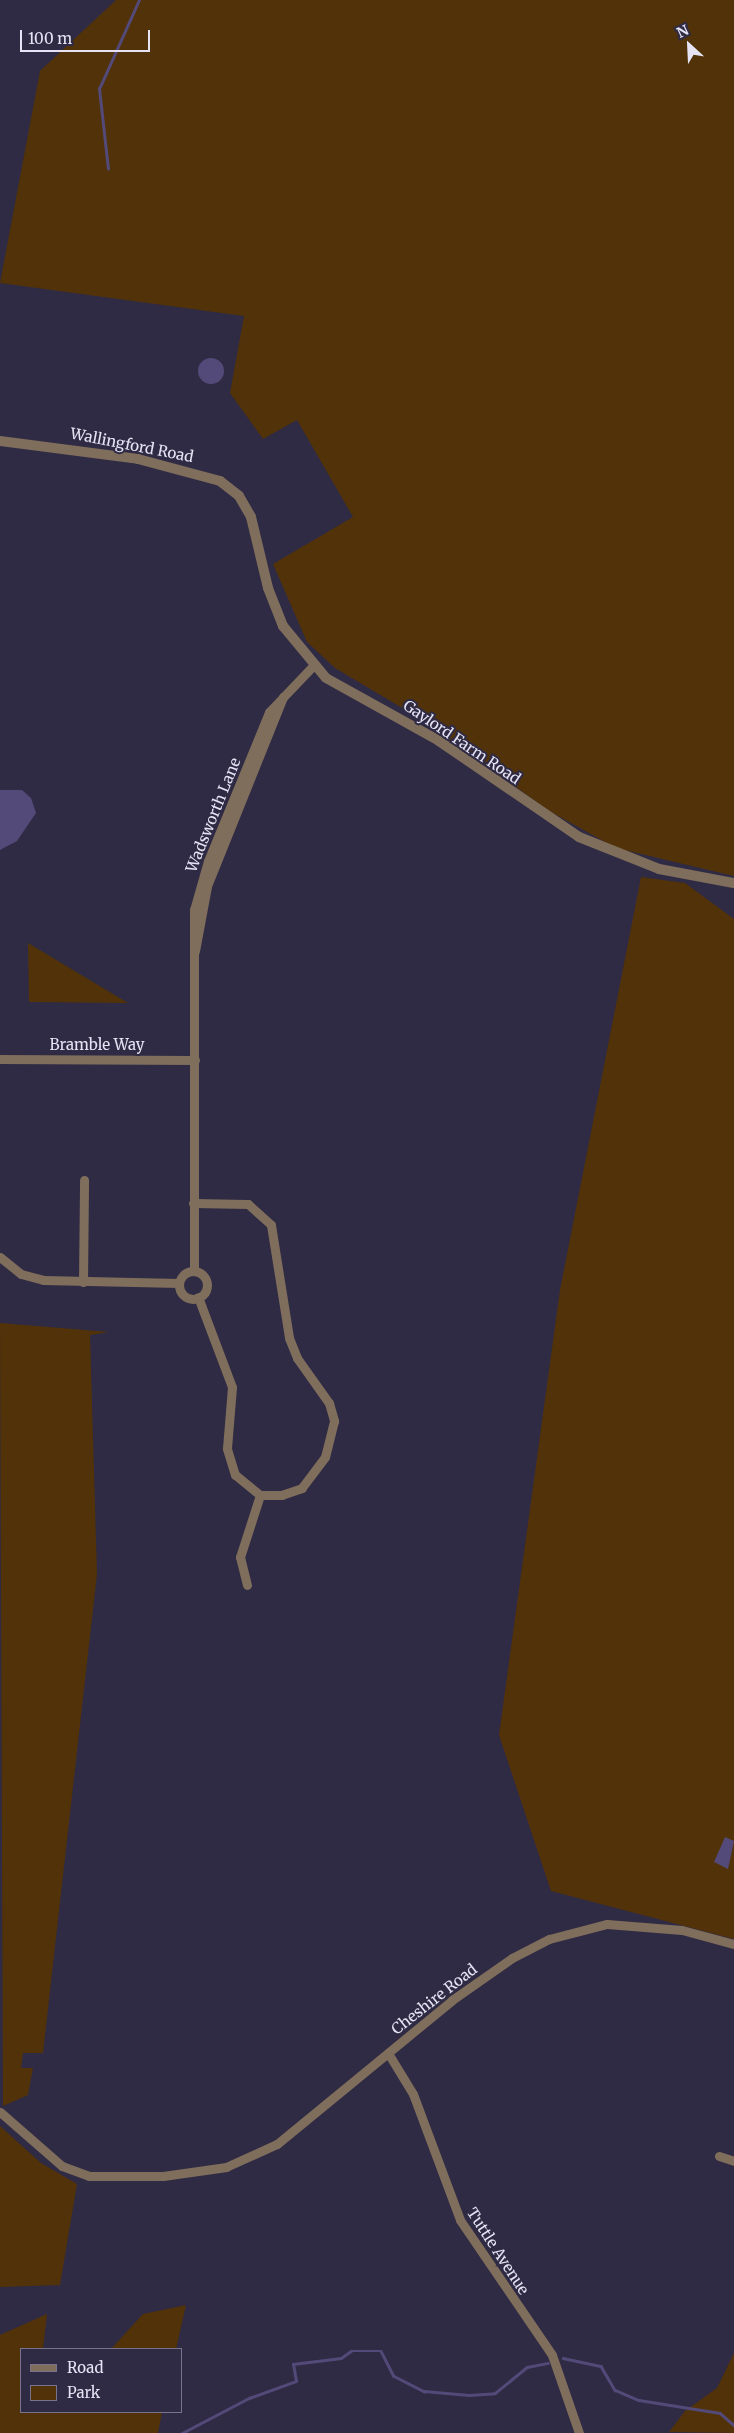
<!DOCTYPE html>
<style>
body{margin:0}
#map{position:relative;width:734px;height:2433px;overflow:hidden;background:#302b44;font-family:Merriweather,serif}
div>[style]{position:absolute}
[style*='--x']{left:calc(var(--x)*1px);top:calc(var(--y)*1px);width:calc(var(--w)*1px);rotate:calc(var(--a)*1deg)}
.green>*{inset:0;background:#513209}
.water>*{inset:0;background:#534a79}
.round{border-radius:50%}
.stream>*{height:2.5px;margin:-1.25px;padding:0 1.25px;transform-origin:1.25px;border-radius:1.25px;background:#534a79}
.minor>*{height:9px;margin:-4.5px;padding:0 4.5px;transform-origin:4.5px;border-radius:4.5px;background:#7f6e5c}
.minor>.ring{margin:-4.5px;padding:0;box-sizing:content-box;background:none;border:9px solid #7f6e5c;border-radius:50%}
.tertiary>*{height:10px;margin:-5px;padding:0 5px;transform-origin:5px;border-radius:5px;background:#7f6e5c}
span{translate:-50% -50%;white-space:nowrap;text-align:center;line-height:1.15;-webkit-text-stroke:4px #302b44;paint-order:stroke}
.street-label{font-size:15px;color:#e5e3f4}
.legend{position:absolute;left:20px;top:2348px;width:162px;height:65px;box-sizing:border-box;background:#302b44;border:1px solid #78758a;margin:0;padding:6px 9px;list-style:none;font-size:15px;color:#e5e3f4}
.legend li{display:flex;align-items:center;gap:10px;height:25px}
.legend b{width:25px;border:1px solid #78758a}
.north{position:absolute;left:664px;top:20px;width:50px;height:50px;-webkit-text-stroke:4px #302b44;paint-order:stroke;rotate:335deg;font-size:14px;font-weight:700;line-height:20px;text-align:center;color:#e5e3f4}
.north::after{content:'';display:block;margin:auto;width:18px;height:22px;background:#e5e3f4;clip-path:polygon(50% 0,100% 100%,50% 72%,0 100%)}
.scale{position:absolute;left:20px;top:30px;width:130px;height:22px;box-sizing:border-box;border:2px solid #e5e3f4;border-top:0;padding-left:6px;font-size:15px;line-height:18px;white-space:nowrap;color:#e5e3f4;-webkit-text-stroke:4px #302b44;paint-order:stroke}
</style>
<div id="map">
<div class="green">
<div style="clip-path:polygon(116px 0,734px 0,734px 876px,616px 848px,551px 812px,414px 715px,335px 668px,307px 642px,273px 564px,353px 517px,297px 420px,263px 439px,230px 393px,244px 316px,0 283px,40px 71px)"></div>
<div style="clip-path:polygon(641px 877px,685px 883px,734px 919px,734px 1939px,551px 1891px,499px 1735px,560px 1290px)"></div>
<div style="clip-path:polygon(28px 943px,128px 1003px,29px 1002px)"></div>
<div style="clip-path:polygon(0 1323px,109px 1332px,90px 1335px,97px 1574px,43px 2053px,23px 2053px,21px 2068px,33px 2068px,28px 2095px,3px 2106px)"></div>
<div style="clip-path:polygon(0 2126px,41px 2163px,77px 2184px,60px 2285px,0 2287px)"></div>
<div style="clip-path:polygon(186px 2305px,176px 2349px,111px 2349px,143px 2314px)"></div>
<div style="clip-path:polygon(47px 2314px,43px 2349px,21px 2349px,21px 2412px,162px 2412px,158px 2433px,0 2433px,0 2335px)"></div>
<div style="clip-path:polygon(734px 2353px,734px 2433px,669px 2432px,685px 2411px,717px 2388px)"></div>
</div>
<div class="water">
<div class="round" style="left:198px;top:358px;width:26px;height:26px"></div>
<div style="clip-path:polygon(22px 790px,31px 798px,36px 813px,17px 841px,0 850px,0 790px)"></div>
<div style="clip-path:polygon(725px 1837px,734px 1841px,728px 1869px,714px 1862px)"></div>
</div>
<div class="stream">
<div style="--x:108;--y:169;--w:81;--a:-96.4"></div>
<div style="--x:99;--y:89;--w:98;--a:-65.8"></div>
<div style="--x:563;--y:2358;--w:39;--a:12"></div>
<div style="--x:601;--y:2366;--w:28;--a:60"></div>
<div style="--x:615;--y:2390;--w:26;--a:23"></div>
<div style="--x:639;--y:2400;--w:82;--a:9.1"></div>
<div style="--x:720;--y:2413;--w:18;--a:41"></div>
<div style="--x:182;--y:2433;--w:76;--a:-27.6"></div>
<div style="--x:249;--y:2398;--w:50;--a:-19.9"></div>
<div style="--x:296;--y:2381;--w:17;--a:-100"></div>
<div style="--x:293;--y:2364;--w:48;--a:-7.1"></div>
<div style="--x:341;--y:2358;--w:12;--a:-35"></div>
<div style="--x:351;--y:2351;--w:30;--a:0"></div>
<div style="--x:381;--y:2351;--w:28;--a:63"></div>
<div style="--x:394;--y:2376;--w:34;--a:27"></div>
<div style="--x:424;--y:2391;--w:45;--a:5.1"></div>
<div style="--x:469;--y:2395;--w:26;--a:-4"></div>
<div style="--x:495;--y:2393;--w:41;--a:-39.1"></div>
<div style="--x:527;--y:2367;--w:21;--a:-11"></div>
</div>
<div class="minor">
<div style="--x:195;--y:951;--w:66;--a:-79.5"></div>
<div style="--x:207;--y:886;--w:204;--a:-68.1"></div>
<div style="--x:0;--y:1059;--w:195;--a:0.3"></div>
<div style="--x:193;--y:1203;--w:55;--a:1"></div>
<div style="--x:248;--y:1204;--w:31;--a:42"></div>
<div style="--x:271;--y:1225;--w:114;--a:80.9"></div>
<div style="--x:289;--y:1338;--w:22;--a:68"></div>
<div style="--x:297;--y:1358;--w:55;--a:54.6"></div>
<div style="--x:329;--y:1403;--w:19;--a:74"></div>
<div style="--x:334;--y:1421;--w:37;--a:104"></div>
<div style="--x:325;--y:1457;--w:39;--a:127"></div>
<div style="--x:302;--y:1488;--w:21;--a:161"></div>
<div style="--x:282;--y:1495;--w:22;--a:180"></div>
<div style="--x:260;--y:1495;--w:32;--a:-141"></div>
<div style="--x:235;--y:1475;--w:28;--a:-107"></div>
<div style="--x:227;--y:1448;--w:61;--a:-85.3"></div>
<div style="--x:232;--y:1387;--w:96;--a:-110.7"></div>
<div style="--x:0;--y:1257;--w:27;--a:39"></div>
<div style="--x:21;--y:1274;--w:23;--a:15"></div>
<div style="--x:43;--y:1280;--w:136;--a:1.3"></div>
<div style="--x:194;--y:1271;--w:361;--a:-90"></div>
<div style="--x:194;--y:910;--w:51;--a:-74.1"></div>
<div style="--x:208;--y:861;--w:161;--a:-67.7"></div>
<div style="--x:269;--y:712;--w:64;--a:-46.3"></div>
<div class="ring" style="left:179px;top:1271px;width:19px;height:19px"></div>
<div style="--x:83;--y:1282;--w:102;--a:-89.4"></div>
<div style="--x:247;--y:1585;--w:29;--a:-104"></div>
<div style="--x:240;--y:1557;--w:65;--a:-72.1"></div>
<div style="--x:388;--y:2053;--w:48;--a:58.6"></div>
<div style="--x:413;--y:2094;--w:134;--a:69.5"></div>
<div style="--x:460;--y:2220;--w:163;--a:55.7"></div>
<div style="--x:552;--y:2355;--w:83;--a:70.9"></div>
<div style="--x:0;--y:2112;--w:82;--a:41.1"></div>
<div style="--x:62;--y:2166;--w:29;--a:20"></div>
<div style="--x:89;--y:2176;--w:74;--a:0"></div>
<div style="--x:163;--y:2176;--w:64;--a:-8.1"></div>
<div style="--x:226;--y:2167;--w:56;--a:-24.3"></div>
<div style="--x:277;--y:2144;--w:227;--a:-39.4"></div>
<div style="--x:452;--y:2000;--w:73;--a:-35"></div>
<div style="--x:512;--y:1958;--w:42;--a:-27.2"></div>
<div style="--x:549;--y:1939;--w:60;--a:-14.5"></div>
<div style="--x:607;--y:1924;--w:75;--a:4.6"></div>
<div style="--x:682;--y:1930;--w:54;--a:15.1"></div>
<div style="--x:719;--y:2156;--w:16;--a:18"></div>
</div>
<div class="tertiary">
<div style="--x:0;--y:441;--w:139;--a:7.4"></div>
<div style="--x:138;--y:459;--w:85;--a:15"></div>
<div style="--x:220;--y:481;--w:24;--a:38"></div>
<div style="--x:239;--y:496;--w:24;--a:60"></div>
<div style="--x:251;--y:517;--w:73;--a:76.5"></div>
<div style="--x:268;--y:588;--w:41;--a:68.5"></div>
<div style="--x:283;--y:626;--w:67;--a:50.4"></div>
<div style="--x:326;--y:678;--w:129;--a:29.1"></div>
<div style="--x:439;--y:741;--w:170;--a:34.4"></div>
<div style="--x:579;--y:837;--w:86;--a:21.8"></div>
<div style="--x:659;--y:869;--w:76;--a:10.6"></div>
</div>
<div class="street-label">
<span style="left:132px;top:445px;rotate:11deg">Wallingford Road</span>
<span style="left:462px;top:742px;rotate:34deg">Gaylord Farm Road</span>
<span style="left:213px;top:815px;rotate:-68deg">Wadsworth Lane</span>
<span style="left:97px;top:1045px">Bramble Way</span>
<span style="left:434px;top:1999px;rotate:-38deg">Cheshire Road</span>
<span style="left:498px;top:2251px;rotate:57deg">Tuttle Avenue</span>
</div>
<ul class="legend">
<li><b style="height:6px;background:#7f6e5c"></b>Road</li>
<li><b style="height:14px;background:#513209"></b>Park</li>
</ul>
<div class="north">N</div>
<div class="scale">100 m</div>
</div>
